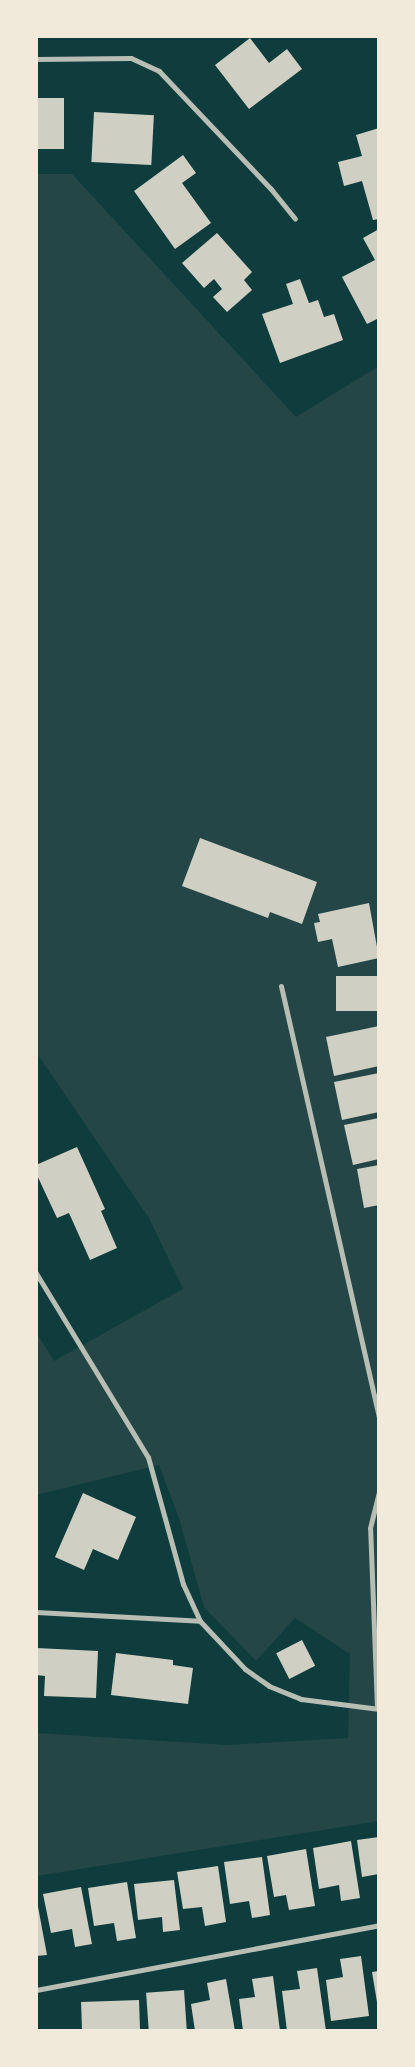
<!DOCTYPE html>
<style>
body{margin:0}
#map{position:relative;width:415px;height:2067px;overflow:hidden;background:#0f3d3e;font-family:"Fira Sans Condensed",sans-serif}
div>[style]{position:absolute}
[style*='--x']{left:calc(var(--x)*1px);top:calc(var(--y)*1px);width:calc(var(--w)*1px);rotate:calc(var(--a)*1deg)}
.green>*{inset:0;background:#244646}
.building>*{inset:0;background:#cfcfc3;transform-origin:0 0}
.minor>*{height:5px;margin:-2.5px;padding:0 2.5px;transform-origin:2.5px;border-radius:2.5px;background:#b8beb3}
span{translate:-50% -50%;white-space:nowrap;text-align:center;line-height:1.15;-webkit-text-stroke:5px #f1e9da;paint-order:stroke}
.frame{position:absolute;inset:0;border:38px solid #f1e9da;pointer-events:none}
</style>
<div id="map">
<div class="green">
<div style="clip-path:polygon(36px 174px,72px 174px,296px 417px,379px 366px,379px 1821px,36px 1876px,36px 1733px,227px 1745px,348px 1738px,350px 1654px,295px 1618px,256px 1661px,204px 1607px,179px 1518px,159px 1465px,36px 1495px,36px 1332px,54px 1361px,183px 1289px,149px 1218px,36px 1052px)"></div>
</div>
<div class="building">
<div style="clip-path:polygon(250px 38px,269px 63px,287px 49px,302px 69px,249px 109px,215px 65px)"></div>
<div style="left:36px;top:98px;width:28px;height:51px"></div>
<div style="left:94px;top:112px;width:60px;height:50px;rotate:3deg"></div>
<div style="clip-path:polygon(379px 128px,379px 219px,373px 220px,362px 181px,344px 186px,338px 162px,362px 156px,356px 135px)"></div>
<div style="clip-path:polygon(183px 155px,196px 173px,182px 183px,211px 223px,175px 249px,134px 191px)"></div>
<div style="clip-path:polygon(379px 229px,379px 318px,367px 324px,342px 277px,375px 260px,363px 238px)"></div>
<div style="clip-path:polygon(217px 233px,252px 272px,244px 280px,252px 290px,227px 312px,213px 297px,222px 289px,214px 279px,204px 288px,182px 263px)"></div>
<div style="clip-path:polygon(300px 279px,309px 303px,318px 300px,324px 317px,334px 314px,343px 340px,280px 363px,262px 314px,293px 304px,286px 284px)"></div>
<div style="clip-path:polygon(200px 838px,317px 882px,302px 924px,270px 912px,268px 918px,182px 886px)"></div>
<div style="clip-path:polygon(369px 903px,379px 958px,338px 967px,332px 939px,318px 942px,314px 923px,320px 922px,318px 914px)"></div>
<div style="left:379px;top:976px;width:35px;height:43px;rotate:90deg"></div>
<div style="clip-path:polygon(379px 1026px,379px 1066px,334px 1076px,326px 1037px)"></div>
<div style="clip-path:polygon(379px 1073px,379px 1112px,342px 1120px,334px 1082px)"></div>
<div style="clip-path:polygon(379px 1118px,379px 1159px,353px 1165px,344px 1125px)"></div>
<div style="clip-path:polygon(77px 1147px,105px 1209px,101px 1211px,117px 1248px,90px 1260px,69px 1213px,57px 1218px,36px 1173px,36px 1165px)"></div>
<div style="clip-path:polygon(379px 1165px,379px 1205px,364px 1208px,357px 1169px)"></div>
<div style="clip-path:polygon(83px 1493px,136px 1517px,118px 1560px,93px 1549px,84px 1570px,55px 1557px)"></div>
<div style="left:302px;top:1640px;width:29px;height:29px;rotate:63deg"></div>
<div style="clip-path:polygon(36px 1648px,98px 1651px,96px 1698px,44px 1696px,45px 1676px,36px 1675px)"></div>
<div style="clip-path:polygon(116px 1653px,173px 1660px,173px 1665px,193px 1668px,188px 1704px,111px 1695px)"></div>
<div style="clip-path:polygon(379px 1837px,379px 1874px,362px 1877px,357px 1840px)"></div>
<div style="clip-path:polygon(351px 1841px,360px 1898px,341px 1901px,339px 1885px,319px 1889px,313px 1848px)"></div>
<div style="clip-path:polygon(306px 1849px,315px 1906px,289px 1910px,286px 1895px,274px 1897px,267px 1856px)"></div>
<div style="clip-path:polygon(262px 1857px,270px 1915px,252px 1918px,249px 1901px,230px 1904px,224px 1862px)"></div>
<div style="clip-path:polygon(218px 1866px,226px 1922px,205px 1926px,202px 1907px,183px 1909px,177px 1872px)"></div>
<div style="clip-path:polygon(174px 1880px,180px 1930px,163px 1932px,162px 1917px,138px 1920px,134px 1884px)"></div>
<div style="clip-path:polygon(127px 1882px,136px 1938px,117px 1941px,114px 1923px,94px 1926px,88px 1888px)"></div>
<div style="clip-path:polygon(81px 1887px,92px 1944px,75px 1947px,72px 1929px,51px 1933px,43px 1894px)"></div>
<div style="clip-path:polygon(36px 1896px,47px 1955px,36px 1956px)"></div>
<div style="clip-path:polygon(361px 1956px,369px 2016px,331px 2021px,326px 1980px,343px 1977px,340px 1959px)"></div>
<div style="clip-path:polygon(317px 1968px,326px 2031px,287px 2031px,282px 1991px,300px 1989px,297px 1971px)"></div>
<div style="clip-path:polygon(379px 1971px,379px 2008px,378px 2008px,372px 1972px)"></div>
<div style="clip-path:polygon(273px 1976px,280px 2031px,243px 2031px,239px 1999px,255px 1997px,252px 1979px)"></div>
<div style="clip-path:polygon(226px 1979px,235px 2031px,195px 2031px,191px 2004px,210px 2000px,207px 1983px)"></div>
<div style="left:184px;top:1990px;width:41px;height:38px;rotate:86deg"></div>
<div style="left:139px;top:2000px;width:31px;height:58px;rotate:88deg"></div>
</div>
<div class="minor">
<div style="--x:36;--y:59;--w:95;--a:-0.6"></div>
<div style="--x:131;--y:58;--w:31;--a:25"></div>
<div style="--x:159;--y:71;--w:163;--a:46.5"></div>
<div style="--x:271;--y:189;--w:38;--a:51"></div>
<div style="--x:281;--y:986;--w:443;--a:77.2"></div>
<div style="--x:36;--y:1273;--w:215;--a:58.7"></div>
<div style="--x:148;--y:1457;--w:132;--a:74.6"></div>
<div style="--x:183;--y:1584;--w:41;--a:65.3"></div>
<div style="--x:200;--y:1621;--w:66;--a:46.8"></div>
<div style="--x:245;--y:1669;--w:29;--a:35"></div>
<div style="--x:269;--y:1686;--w:35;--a:22"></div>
<div style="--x:301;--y:1699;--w:79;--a:7.3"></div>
<div style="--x:36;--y:1612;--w:164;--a:3.1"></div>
<div style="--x:377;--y:1707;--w:179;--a:-92.2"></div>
<div style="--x:370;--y:1528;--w:38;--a:-76"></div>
<div style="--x:36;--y:1990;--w:349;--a:-10.7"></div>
</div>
<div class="frame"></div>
</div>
